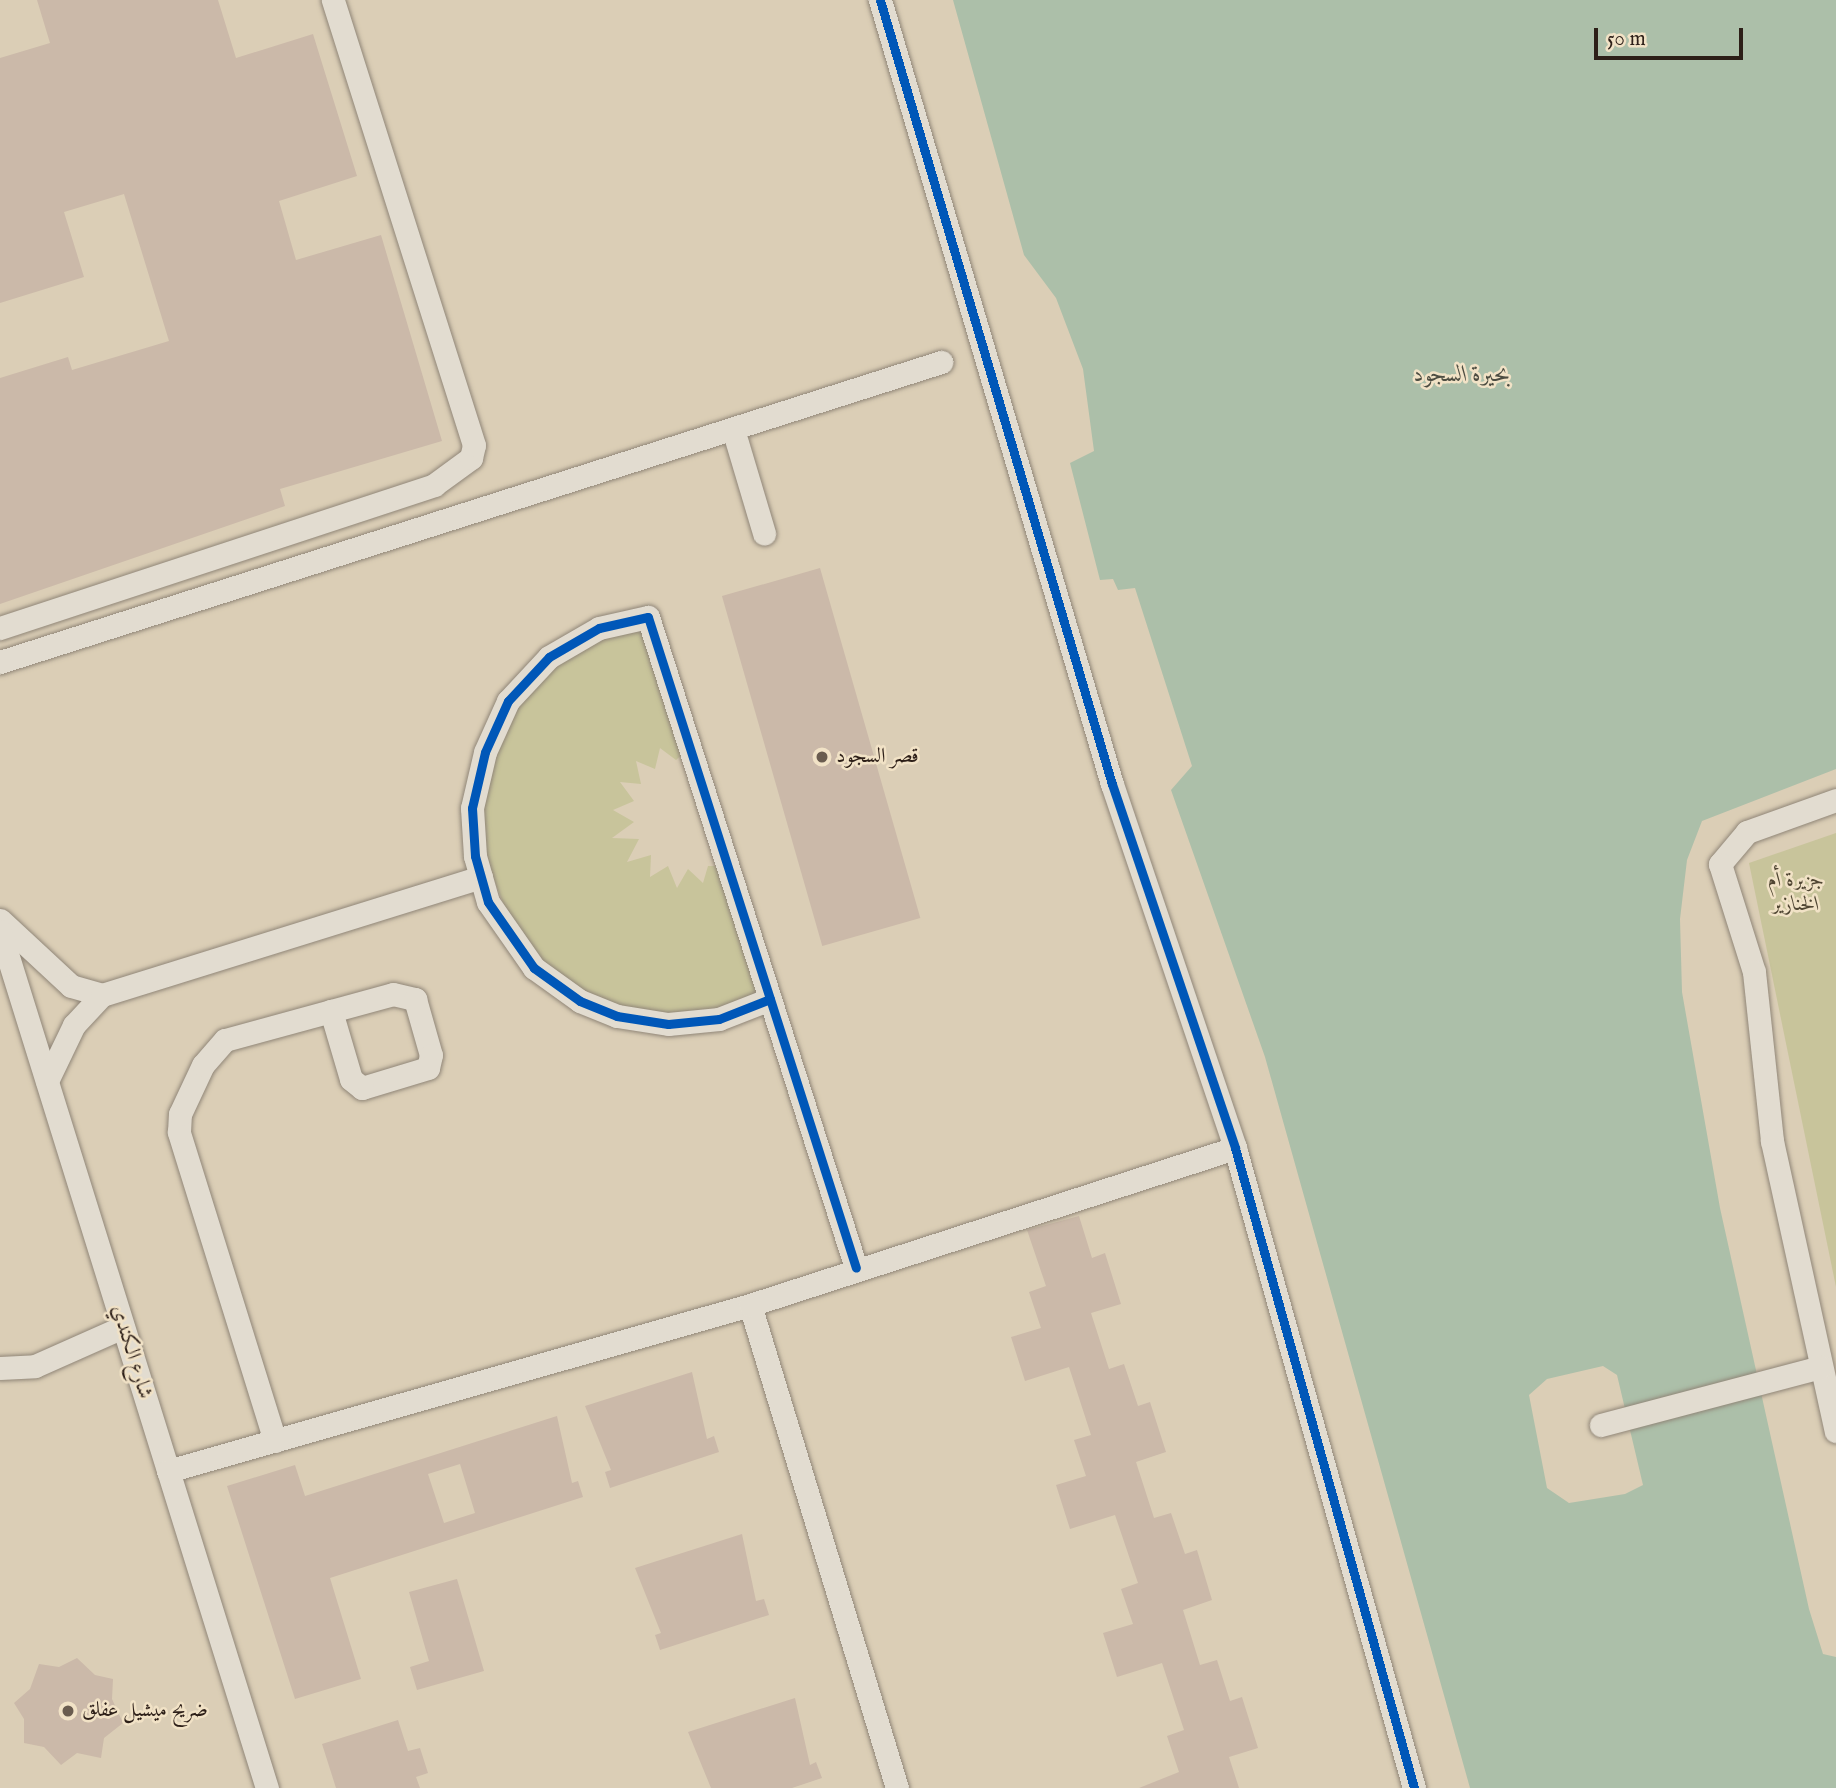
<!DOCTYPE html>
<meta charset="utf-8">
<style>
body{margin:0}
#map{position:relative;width:1836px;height:1788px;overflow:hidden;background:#dbceb6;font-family:"IM FELL English",Amiri,serif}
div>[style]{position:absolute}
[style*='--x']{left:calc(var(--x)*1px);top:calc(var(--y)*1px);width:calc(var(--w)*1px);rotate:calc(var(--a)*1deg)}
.green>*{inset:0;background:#c8c49b}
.water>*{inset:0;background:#acbfa9}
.building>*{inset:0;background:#cbb9a9;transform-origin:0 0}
.roads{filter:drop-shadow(0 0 2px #908678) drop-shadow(0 0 2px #908678)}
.minor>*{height:23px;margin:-11.5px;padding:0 11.5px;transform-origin:11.5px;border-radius:11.5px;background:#e2dcd0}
.cycleway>*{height:9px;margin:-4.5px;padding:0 4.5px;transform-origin:4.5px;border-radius:4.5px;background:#0057b8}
.dots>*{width:19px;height:19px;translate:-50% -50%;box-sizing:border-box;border:4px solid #f1e2c6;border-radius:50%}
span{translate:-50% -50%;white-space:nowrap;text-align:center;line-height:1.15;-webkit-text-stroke:5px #f1e2c6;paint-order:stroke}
.poi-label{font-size:21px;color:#2d1f18}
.left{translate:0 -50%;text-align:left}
.park-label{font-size:21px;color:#504633;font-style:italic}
.street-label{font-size:21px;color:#2d1f18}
.water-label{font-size:23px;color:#4d4d42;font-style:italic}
.scale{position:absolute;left:1594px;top:28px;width:149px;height:32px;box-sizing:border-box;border:4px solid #2d1f18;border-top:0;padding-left:9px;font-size:21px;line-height:24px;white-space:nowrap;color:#2d1f18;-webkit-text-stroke:5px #f1e2c6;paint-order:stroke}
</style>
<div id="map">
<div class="green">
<div style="clip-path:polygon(645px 627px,683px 754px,676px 760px,660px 748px,655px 769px,636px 761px,641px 784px,620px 782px,634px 801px,613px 810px,634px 822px,612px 838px,639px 839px,627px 862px,651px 855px,650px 877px,668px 866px,677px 888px,688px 869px,703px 883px,708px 866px,718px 866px,757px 993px,732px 1006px,675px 1015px,623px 1013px,577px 990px,538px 957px,508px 915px,489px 867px,482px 816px,488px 765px,505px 717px,537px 677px,609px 635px)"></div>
<div style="clip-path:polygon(1836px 833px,1836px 1287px,1749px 863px)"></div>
</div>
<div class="water">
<div style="clip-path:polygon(evenodd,953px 0,1836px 0,1836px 769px,1702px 821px,1687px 860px,1680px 919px,1682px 992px,1720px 1208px,1809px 1609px,1823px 1654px,1836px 1657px,1836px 1788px,1470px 1788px,1265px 1057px,1171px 790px,1192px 766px,1135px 588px,1118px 590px,1113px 579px,1100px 580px,1070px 463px,1094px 451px,1083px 369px,1056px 298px,1024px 255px,953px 0,1603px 1366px,1617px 1375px,1643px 1485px,1625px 1494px,1569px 1503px,1547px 1488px,1529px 1395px,1547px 1379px,1603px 1366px)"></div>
</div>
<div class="building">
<div style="clip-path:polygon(37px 0,218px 0,236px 58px,313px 34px,357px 176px,279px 201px,296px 260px,381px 235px,442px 441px,280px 489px,285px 506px,0 604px,0 378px,68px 357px,72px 370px,169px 341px,124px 194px,64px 212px,84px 277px,0 303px,0 58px,50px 43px)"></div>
<div style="left:820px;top:568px;width:364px;height:102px;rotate:74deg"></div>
<div style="clip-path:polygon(1079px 1216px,1092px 1258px,1105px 1253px,1121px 1304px,1091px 1313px,1109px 1369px,1124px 1364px,1138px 1406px,1150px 1402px,1166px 1452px,1136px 1462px,1154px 1518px,1171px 1513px,1185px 1554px,1197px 1550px,1212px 1600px,1183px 1610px,1200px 1665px,1217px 1660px,1230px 1701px,1242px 1697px,1258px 1748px,1229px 1757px,1239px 1788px,1139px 1788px,1179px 1772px,1167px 1736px,1184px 1730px,1162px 1663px,1117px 1677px,1103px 1633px,1133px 1624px,1121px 1589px,1138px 1583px,1115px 1515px,1070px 1529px,1056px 1485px,1086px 1476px,1074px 1440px,1091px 1435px,1069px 1367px,1025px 1381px,1011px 1337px,1041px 1328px,1029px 1292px,1046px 1286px,1027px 1230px)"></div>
<div style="clip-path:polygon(692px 1372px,707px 1439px,714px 1436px,719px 1452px,610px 1488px,605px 1472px,611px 1470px,585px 1406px)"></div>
<div style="clip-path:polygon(evenodd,557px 1416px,572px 1483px,578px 1481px,583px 1497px,330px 1578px,361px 1679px,295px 1699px,227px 1486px,295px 1465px,305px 1496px,557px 1416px,460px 1464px,475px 1513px,444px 1523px,428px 1474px,460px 1464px)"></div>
<div style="clip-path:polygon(742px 1534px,756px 1601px,764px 1599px,769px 1615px,660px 1650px,655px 1635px,661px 1633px,635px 1568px)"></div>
<div style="clip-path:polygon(457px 1579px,484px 1671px,417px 1690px,410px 1667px,429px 1661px,409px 1592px)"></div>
<div style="clip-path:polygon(77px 1658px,95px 1675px,113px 1679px,112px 1699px,123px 1723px,104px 1738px,101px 1758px,77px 1753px,61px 1765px,44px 1747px,24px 1743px,24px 1719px,14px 1703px,30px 1689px,39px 1664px,59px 1667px)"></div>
<div style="clip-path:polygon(795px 1698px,810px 1765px,816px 1762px,822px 1778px,792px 1788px,711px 1788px,688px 1732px)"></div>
<div style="clip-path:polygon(398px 1720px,408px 1751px,420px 1748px,428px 1773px,416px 1777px,420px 1788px,336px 1788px,322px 1744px)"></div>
</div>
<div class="roads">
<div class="minor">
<div style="--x:880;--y:0;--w:818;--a:73.52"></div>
<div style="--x:1112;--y:784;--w:384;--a:71.3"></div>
<div style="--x:1235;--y:1148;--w:665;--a:74.37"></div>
<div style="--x:733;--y:429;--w:109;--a:73.4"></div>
<div style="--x:0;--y:628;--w:457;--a:-18.2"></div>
<div style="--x:434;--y:485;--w:46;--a:-36.1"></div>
<div style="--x:471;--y:458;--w:13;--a:-77"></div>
<div style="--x:474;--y:445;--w:467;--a:-107.6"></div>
<div style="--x:0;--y:662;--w:988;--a:-17.68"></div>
<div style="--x:1836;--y:800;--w:95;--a:160.2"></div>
<div style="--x:1747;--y:832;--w:42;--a:130.2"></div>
<div style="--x:1720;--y:864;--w:113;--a:72.5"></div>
<div style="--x:1754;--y:972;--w:170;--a:83.9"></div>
<div style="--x:1772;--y:1141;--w:297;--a:77.6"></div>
<div style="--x:0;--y:920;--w:97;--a:42.9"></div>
<div style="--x:71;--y:986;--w:32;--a:16"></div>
<div style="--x:0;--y:931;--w:898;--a:72.7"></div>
<div style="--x:770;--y:999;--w:55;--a:158.6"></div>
<div style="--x:719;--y:1019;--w:51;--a:174.4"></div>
<div style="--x:668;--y:1024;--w:52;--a:-171.1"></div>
<div style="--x:617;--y:1016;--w:40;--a:-158"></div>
<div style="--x:580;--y:1001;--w:57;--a:-144.3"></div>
<div style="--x:534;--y:968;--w:80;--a:-124.9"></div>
<div style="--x:488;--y:902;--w:48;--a:-105.8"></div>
<div style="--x:475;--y:856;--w:48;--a:-93.6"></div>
<div style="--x:472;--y:808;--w:57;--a:-76.9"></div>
<div style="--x:485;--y:752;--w:56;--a:-65.7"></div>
<div style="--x:508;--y:701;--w:60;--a:-47"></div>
<div style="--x:549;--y:657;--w:58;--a:-30.1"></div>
<div style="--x:599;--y:628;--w:50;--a:-12.7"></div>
<div style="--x:648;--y:617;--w:683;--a:72.28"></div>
<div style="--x:47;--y:1081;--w:62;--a:-64.3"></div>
<div style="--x:74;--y:1025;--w:41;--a:-47"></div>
<div style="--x:102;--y:995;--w:397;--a:-17.3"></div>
<div style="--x:750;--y:1305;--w:505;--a:73.07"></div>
<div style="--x:0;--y:1368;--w:35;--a:-3"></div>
<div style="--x:35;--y:1366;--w:96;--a:-23.9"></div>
<div style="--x:1601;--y:1425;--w:227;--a:-14.8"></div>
<div style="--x:275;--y:1441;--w:324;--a:-107.3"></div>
<div style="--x:179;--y:1132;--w:18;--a:-87"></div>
<div style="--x:180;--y:1114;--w:54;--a:-64.9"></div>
<div style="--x:203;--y:1065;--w:33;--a:-49"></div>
<div style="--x:225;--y:1040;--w:174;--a:-15.3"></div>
<div style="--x:393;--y:994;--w:23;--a:13"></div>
<div style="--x:415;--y:999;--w:58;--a:74.1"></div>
<div style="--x:431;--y:1055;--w:13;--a:103"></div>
<div style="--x:428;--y:1068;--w:69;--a:163.1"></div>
<div style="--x:362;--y:1088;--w:14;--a:-141"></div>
<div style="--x:351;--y:1079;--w:71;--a:-106.4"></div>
<div style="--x:168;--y:1471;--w:605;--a:-15.92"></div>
<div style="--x:750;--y:1305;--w:510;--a:-17.94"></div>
</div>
</div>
<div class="cycleway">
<div style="--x:880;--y:0;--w:818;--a:73.52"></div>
<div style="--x:1112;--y:784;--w:384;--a:71.3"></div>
<div style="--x:1235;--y:1148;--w:665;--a:74.37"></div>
<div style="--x:770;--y:999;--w:55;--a:158.6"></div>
<div style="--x:719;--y:1019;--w:51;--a:174.4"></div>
<div style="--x:668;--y:1024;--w:52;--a:-171.1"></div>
<div style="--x:617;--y:1016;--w:40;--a:-158"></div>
<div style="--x:580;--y:1001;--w:57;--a:-144.3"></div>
<div style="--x:534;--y:968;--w:80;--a:-124.9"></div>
<div style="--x:488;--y:902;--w:48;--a:-105.8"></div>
<div style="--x:475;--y:856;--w:48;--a:-93.6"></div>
<div style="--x:472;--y:808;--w:57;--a:-76.9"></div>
<div style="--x:485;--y:752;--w:56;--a:-65.7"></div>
<div style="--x:508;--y:701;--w:60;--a:-47"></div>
<div style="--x:549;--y:657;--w:58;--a:-30.1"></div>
<div style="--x:599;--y:628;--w:50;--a:-12.7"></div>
<div style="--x:648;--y:617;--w:683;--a:72.28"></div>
</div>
<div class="dots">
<div style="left:822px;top:757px;background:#6a5c4f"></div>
<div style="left:68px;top:1711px;background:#6a5c4f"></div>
</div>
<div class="poi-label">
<span class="left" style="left:836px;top:757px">قصر السجود</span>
<span class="left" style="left:82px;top:1711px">ضريح ميشيل عفلق</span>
</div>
<div class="park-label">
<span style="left:1796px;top:893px">جزيرة أم<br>الخنازير</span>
</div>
<div class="street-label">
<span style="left:131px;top:1352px;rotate:73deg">شارع الكندي</span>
</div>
<div class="water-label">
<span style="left:1462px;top:375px">بحيرة السجود</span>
</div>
<div class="scale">50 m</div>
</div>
